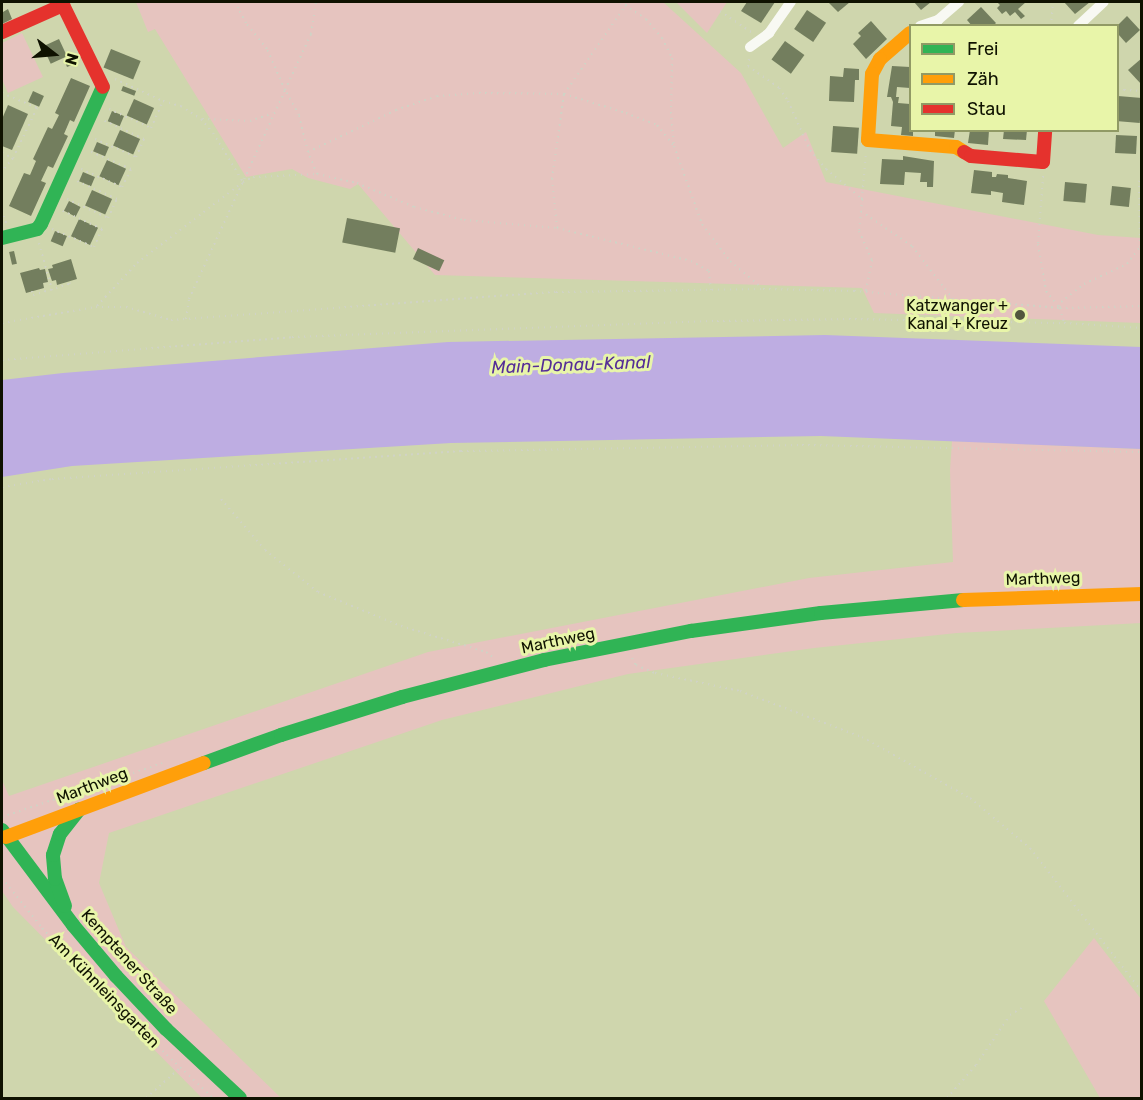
<!DOCTYPE html>
<meta charset="utf-8">
<style>
body{margin:0}
#map{position:relative;width:1143px;height:1100px;overflow:hidden;background:#cfd6ad;font-family:Rubik,sans-serif}
div>[style]{position:absolute}
[style*='--x']{left:calc(var(--x)*1px);top:calc(var(--y)*1px);width:calc(var(--w)*1px);rotate:calc(var(--a)*1deg)}
.green>*{inset:0;background:#e6c4bf}
.water>*{inset:0;background:#beade2}
.building>*{inset:0;background:#737e5e;transform-origin:0 0}
.path>*{height:2px;margin-top:-1px;transform-origin:0;background:repeating-linear-gradient(90deg,#d0d3c5 0 1.5px,transparent 0 6px)}
.street>*{height:10px;margin:-5px;padding:0 5px;transform-origin:5px;border-radius:5px;background:#f8f9f3}
.fast>*{height:14px;margin:-7px;padding:0 7px;transform-origin:7px;border-radius:7px;background:#30b455}
.slow>*{height:14px;margin:-7px;padding:0 7px;transform-origin:7px;border-radius:7px;background:#ff9f0a}
.jam>*{height:14px;margin:-7px;padding:0 7px;transform-origin:7px;border-radius:7px;background:#e5322d}
.dots>*{width:16px;height:16px;translate:-50% -50%;box-sizing:border-box;border:3px solid #e8f5a9;border-radius:50%}
span{translate:-50% -50%;white-space:nowrap;text-align:center;line-height:1.15;-webkit-text-stroke:6px #e8f5a9;paint-order:stroke}
.poi-label{font-size:16px;color:#0f1200}
.right{translate:-100% -50%;text-align:right}
.street-label{font-size:16px;color:#0f1200}
.water-label{font-size:18px;color:#552d97;font-style:italic}
.frame{position:absolute;inset:0;border:3px solid #0f1200;pointer-events:none}
.legend{position:absolute;left:909px;top:24px;width:210px;height:108px;box-sizing:border-box;background:#e8f5a9;border:2px solid #919a65;margin:0;padding:8px 10px;list-style:none;font-size:18px;color:#0f1200}
.legend li{display:flex;align-items:center;gap:12px;height:30px}
.legend b{width:30px;border:2px solid #919a65}
.north{position:absolute;left:24px;top:24px;width:60px;height:60px;-webkit-text-stroke:4px #e8f5a9;paint-order:stroke;rotate:106deg;font-size:16px;font-weight:700;line-height:24px;text-align:center;color:#0f1200}
.north::after{content:'';display:block;margin:auto;width:21px;height:27px;background:#0f1200;clip-path:polygon(50% 0,100% 100%,50% 72%,0 100%)}
</style>
<div id="map">
<div class="green">
<div style="clip-path:polygon(136px 2px,663px 2px,741px 73px,783px 148px,806px 132px,826px 182px,1098px 235px,1141px 238px,1141px 323px,874px 313px,862px 288px,435px 275px,358px 184px,350px 189px,308px 178px,292px 169px,246px 177px,155px 29px,148px 32px)"></div>
<div style="clip-path:polygon(676px 2px,727px 2px,707px 33px)"></div>
<div style="clip-path:polygon(22px 33px,43px 77px,8px 93px,2px 79px,2px 43px)"></div>
<div style="clip-path:polygon(952px 441px,1141px 449px,1141px 623px,957px 633px,814px 648px,628px 674px,442px 720px,109px 833px,99px 883px,126px 947px,281px 1098px,202px 1098px,13px 907px,2px 891px,2px 780px,9px 796px,428px 652px,809px 578px,953px 562px,950px 470px)"></div>
<div style="clip-path:polygon(1094px 938px,1141px 999px,1141px 1098px,1100px 1098px,1044px 1001px)"></div>
</div>
<div class="water">
<div style="clip-path:polygon(825px 335px,1141px 347px,1141px 449px,821px 436px,451px 443px,72px 466px,2px 477px,2px 380px,63px 373px,448px 342px)"></div>
</div>
<div class="building">
<div style="clip-path:polygon(747px 2px,775px 2px,761px 23px,741px 11px)"></div>
<div style="clip-path:polygon(828px 2px,850px 2px,838px 12px)"></div>
<div style="clip-path:polygon(914px 2px,931px 2px,921px 10px)"></div>
<div style="clip-path:polygon(997px 2px,1026px 2px,1018px 9px,1025px 16px,1021px 19px,1015px 12px,1010px 16px,1006px 11px,1002px 14px,997px 8px,1000px 5px)"></div>
<div style="clip-path:polygon(1064px 2px,1090px 2px,1075px 14px)"></div>
<div style="clip-path:polygon(981px 7px,996px 23px,993px 26px,972px 26px,967px 20px)"></div>
<div style="clip-path:polygon(2px 8px,3px 12px,8px 9px,12px 19px,2px 24px)"></div>
<div style="left:807px;top:10px;width:23px;height:23px;rotate:34deg"></div>
<div style="clip-path:polygon(1127px 16px,1140px 30px,1126px 43px,1118px 34px,1118px 25px)"></div>
<div style="clip-path:polygon(871px 21px,887px 39px,866px 59px,853px 44px,861px 36px,858px 33px)"></div>
<div style="left:59px;top:39px;width:19px;height:18px;rotate:65deg"></div>
<div style="left:785px;top:41px;width:24px;height:23px;rotate:36deg"></div>
<div style="left:111px;top:49px;width:32px;height:20px;rotate:22deg"></div>
<div style="clip-path:polygon(74px 57px,77px 63px,67px 67px,65px 62px)"></div>
<div style="clip-path:polygon(1142px 58px,1142px 85px,1128px 70px)"></div>
<div style="clip-path:polygon(892px 66px,910px 67px,910px 88px,897px 87px,896px 97px,899px 97px,898px 103px,910px 104px,910px 130px,913px 130px,913px 136px,901px 135px,902px 127px,891px 126px,893px 102px,891px 97px,887px 97px)"></div>
<div style="clip-path:polygon(844px 68px,859px 69px,859px 80px,855px 80px,854px 102px,829px 101px,830px 76px,843px 77px)"></div>
<div style="clip-path:polygon(71px 78px,90px 86px,74px 122px,70px 120px,64px 134px,68px 136px,53px 168px,48px 166px,41px 181px,46px 183px,31px 216px,9px 206px,24px 173px,30px 175px,36px 161px,33px 159px,48px 127px,52px 129px,59px 115px,55px 113px)"></div>
<div style="left:123px;top:86px;width:14px;height:5px;rotate:21deg"></div>
<div style="left:33px;top:91px;width:12px;height:12px;rotate:24deg"></div>
<div style="left:1118px;top:96px;width:24px;height:25px;rotate:5deg"></div>
<div style="left:134px;top:99px;width:22px;height:18px;rotate:24deg"></div>
<div style="clip-path:polygon(8px 105px,28px 114px,12px 150px,2px 146px,2px 119px)"></div>
<div style="left:112px;top:111px;width:13px;height:11px;rotate:23deg"></div>
<div style="left:833px;top:126px;width:26px;height:26px;rotate:4deg"></div>
<div style="left:120px;top:130px;width:22px;height:17px;rotate:24deg"></div>
<div style="clip-path:polygon(935px 130px,955px 130px,954px 138px,935px 136px)"></div>
<div style="clip-path:polygon(970px 130px,989px 130px,988px 145px,968px 143px)"></div>
<div style="clip-path:polygon(1004px 130px,1027px 130px,1026px 140px,1003px 139px)"></div>
<div style="left:1116px;top:135px;width:21px;height:18px;rotate:3deg"></div>
<div style="left:97px;top:142px;width:13px;height:10px;rotate:23deg"></div>
<div style="clip-path:polygon(903px 156px,934px 161px,933px 187px,927px 187px,927px 182px,920px 182px,921px 173px,905px 172px,904px 185px,880px 184px,882px 159px,903px 160px)"></div>
<div style="left:107px;top:160px;width:21px;height:18px;rotate:25deg"></div>
<div style="clip-path:polygon(974px 170px,992px 172px,992px 177px,996px 177px,997px 174px,1008px 175px,1008px 178px,1027px 181px,1024px 205px,1002px 202px,1003px 193px,991px 191px,991px 195px,971px 193px)"></div>
<div style="left:83px;top:172px;width:13px;height:10px;rotate:23deg"></div>
<div style="left:1065px;top:182px;width:22px;height:19px;rotate:5deg"></div>
<div style="left:1112px;top:186px;width:19px;height:19px;rotate:6deg"></div>
<div style="left:92px;top:190px;width:22px;height:17px;rotate:24deg"></div>
<div style="left:69px;top:201px;width:13px;height:11px;rotate:27deg"></div>
<div style="left:347px;top:218px;width:54px;height:25px;rotate:11deg"></div>
<div style="left:79px;top:219px;width:21px;height:19px;rotate:25deg"></div>
<div style="left:55px;top:231px;width:13px;height:11px;rotate:23deg"></div>
<div style="left:418px;top:248px;width:29px;height:12px;rotate:25deg"></div>
<div style="left:14px;top:251px;width:13px;height:5px;rotate:77deg"></div>
<div style="clip-path:polygon(71px 259px,77px 279px,57px 285px,56px 280px,52px 281px,48px 269px,53px 268px,52px 265px)"></div>
<div style="clip-path:polygon(39px 268px,40px 270px,45px 269px,48px 282px,43px 283px,44px 288px,26px 293px,20px 273px)"></div>
</div>
<div class="path">
<div style="--x:620;--y:2;--w:31;--a:33"></div>
<div style="--x:646;--y:19;--w:25;--a:50"></div>
<div style="--x:662;--y:38;--w:22;--a:63"></div>
<div style="--x:672;--y:58;--w:54;--a:91.1"></div>
<div style="--x:671;--y:112;--w:34;--a:85"></div>
<div style="--x:720;--y:11;--w:40;--a:34"></div>
<div style="--x:1051;--y:26;--w:24;--a:-85"></div>
<div style="--x:749;--y:59;--w:7;--a:98"></div>
<div style="--x:748;--y:66;--w:38;--a:35"></div>
<div style="--x:779;--y:88;--w:16;--a:55"></div>
<div style="--x:788;--y:101;--w:54;--a:65.8"></div>
<div style="--x:810;--y:150;--w:25;--a:50"></div>
<div style="--x:826;--y:169;--w:47;--a:39.8"></div>
<div style="--x:862;--y:199;--w:32;--a:95"></div>
<div style="--x:859;--y:231;--w:32;--a:66"></div>
<div style="--x:872;--y:260;--w:32;--a:101"></div>
<div style="--x:115;--y:79;--w:53;--a:24.6"></div>
<div style="--x:163;--y:101;--w:19;--a:16"></div>
<div style="--x:181;--y:106;--w:24;--a:33"></div>
<div style="--x:201;--y:119;--w:18;--a:49"></div>
<div style="--x:213;--y:133;--w:57;--a:58.5"></div>
<div style="--x:1118;--y:86;--w:7;--a:34"></div>
<div style="--x:1124;--y:90;--w:18;--a:3"></div>
<div style="--x:2;--y:93;--w:38;--a:23"></div>
<div style="--x:37;--y:108;--w:55;--a:115.6"></div>
<div style="--x:13;--y:158;--w:17;--a:130"></div>
<div style="--x:109;--y:109;--w:46;--a:24.3"></div>
<div style="--x:151;--y:128;--w:30;--a:-66"></div>
<div style="--x:202;--y:119;--w:48;--a:2.4"></div>
<div style="--x:250;--y:121;--w:24;--a:-19"></div>
<div style="--x:95;--y:139;--w:45;--a:23.7"></div>
<div style="--x:136;--y:157;--w:20;--a:-66"></div>
<div style="--x:144;--y:139;--w:45;--a:-155.1"></div>
<div style="--x:308;--y:152;--w:98;--a:-25.5"></div>
<div style="--x:396;--y:110;--w:43;--a:-18.9"></div>
<div style="--x:437;--y:96;--w:42;--a:-4.1"></div>
<div style="--x:479;--y:93;--w:85;--a:0.7"></div>
<div style="--x:564;--y:94;--w:65;--a:17"></div>
<div style="--x:626;--y:113;--w:33;--a:21"></div>
<div style="--x:657;--y:125;--w:27;--a:51"></div>
<div style="--x:674;--y:146;--w:83;--a:70.3"></div>
<div style="--x:702;--y:224;--w:46;--a:52.9"></div>
<div style="--x:730;--y:261;--w:42;--a:40.2"></div>
<div style="--x:2;--y:153;--w:12;--a:24"></div>
<div style="--x:81;--y:169;--w:45;--a:23.7"></div>
<div style="--x:122;--y:187;--w:20;--a:-63"></div>
<div style="--x:131;--y:169;--w:46;--a:-156.8"></div>
<div style="--x:317;--y:174;--w:41;--a:12.7"></div>
<div style="--x:357;--y:183;--w:62;--a:22.8"></div>
<div style="--x:414;--y:207;--w:52;--a:14.6"></div>
<div style="--x:464;--y:220;--w:93;--a:4.9"></div>
<div style="--x:557;--y:228;--w:138;--a:13.8"></div>
<div style="--x:691;--y:261;--w:21;--a:29"></div>
<div style="--x:709;--y:271;--w:19;--a:84"></div>
<div style="--x:1043;--y:176;--w:68;--a:94.2"></div>
<div style="--x:1038;--y:244;--w:48;--a:80.3"></div>
<div style="--x:1046;--y:291;--w:22;--a:51"></div>
<div style="--x:1060;--y:308;--w:16;--a:75"></div>
<div style="--x:67;--y:199;--w:45;--a:24.9"></div>
<div style="--x:108;--y:218;--w:21;--a:-65"></div>
<div style="--x:117;--y:199;--w:46;--a:-155.7"></div>
<div style="--x:862;--y:199;--w:47;--a:-85.1"></div>
<div style="--x:2;--y:210;--w:14;--a:73"></div>
<div style="--x:861;--y:211;--w:62;--a:34.5"></div>
<div style="--x:912;--y:246;--w:67;--a:52.3"></div>
<div style="--x:557;--y:228;--w:49;--a:-95.8"></div>
<div style="--x:552;--y:179;--w:86;--a:-82"></div>
<div style="--x:564;--y:94;--w:112;--a:-55.2"></div>
<div style="--x:52;--y:229;--w:46;--a:23.2"></div>
<div style="--x:94;--y:247;--w:20;--a:-66"></div>
<div style="--x:102;--y:229;--w:45;--a:-155.1"></div>
<div style="--x:39;--y:243;--w:49;--a:74.5"></div>
<div style="--x:32;--y:291;--w:4;--a:76"></div>
<div style="--x:33;--y:295;--w:39;--a:-17"></div>
<div style="--x:70;--y:284;--w:2;--a:-117"></div>
<div style="--x:97;--y:306;--w:59;--a:-47.1"></div>
<div style="--x:137;--y:263;--w:133;--a:-37.4"></div>
<div style="--x:243;--y:182;--w:11;--a:-27"></div>
<div style="--x:253;--y:177;--w:64;--a:-2.7"></div>
<div style="--x:317;--y:174;--w:24;--a:-112"></div>
<div style="--x:308;--y:152;--w:38;--a:-104"></div>
<div style="--x:299;--y:115;--w:29;--a:-119"></div>
<div style="--x:285;--y:90;--w:62;--a:-65.1"></div>
<div style="--x:311;--y:34;--w:32;--a:-81"></div>
<div style="--x:1060;--y:307;--w:5;--a:-79"></div>
<div style="--x:1061;--y:302;--w:29;--a:-38"></div>
<div style="--x:1084;--y:284;--w:47;--a:-24.9"></div>
<div style="--x:1127;--y:264;--w:21;--a:-53"></div>
<div style="--x:1140;--y:247;--w:65;--a:-90.9"></div>
<div style="--x:1139;--y:182;--w:7;--a:-63"></div>
<div style="--x:186;--y:319;--w:20;--a:-81"></div>
<div style="--x:189;--y:299;--w:230;--a:-65.3"></div>
<div style="--x:285;--y:90;--w:45;--a:-113.7"></div>
<div style="--x:267;--y:49;--w:33;--a:-129"></div>
<div style="--x:246;--y:23;--w:17;--a:-118"></div>
<div style="--x:238;--y:8;--w:6;--a:-90"></div>
<div style="--x:2;--y:323;--w:95;--a:-9.7"></div>
<div style="--x:96;--y:307;--w:30;--a:0"></div>
<div style="--x:126;--y:307;--w:47;--a:16.1"></div>
<div style="--x:171;--y:320;--w:386;--a:-4.2"></div>
<div style="--x:556;--y:292;--w:207;--a:-0.8"></div>
<div style="--x:763;--y:289;--w:91;--a:1.3"></div>
<div style="--x:854;--y:291;--w:207;--a:4.7"></div>
<div style="--x:1060;--y:308;--w:82;--a:-1.4"></div>
<div style="--x:2;--y:360;--w:291;--a:-4.5"></div>
<div style="--x:292;--y:337;--w:425;--a:-2.2"></div>
<div style="--x:717;--y:321;--w:132;--a:-0.9"></div>
<div style="--x:849;--y:319;--w:215;--a:1.1"></div>
<div style="--x:1064;--y:323;--w:78;--a:3.7"></div>
<div style="--x:2;--y:487;--w:51;--a:-9.1"></div>
<div style="--x:52;--y:479;--w:410;--a:-3.9"></div>
<div style="--x:461;--y:451;--w:341;--a:-1"></div>
<div style="--x:802;--y:445;--w:340;--a:1.2"></div>
<div style="--x:221;--y:499;--w:67;--a:49.2"></div>
<div style="--x:265;--y:550;--w:68;--a:38.4"></div>
<div style="--x:318;--y:592;--w:90;--a:22.3"></div>
<div style="--x:401;--y:626;--w:89;--a:17"></div>
<div style="--x:486;--y:652;--w:10;--a:37"></div>
<div style="--x:632;--y:658;--w:8;--a:60"></div>
<div style="--x:636;--y:665;--w:21;--a:23"></div>
<div style="--x:655;--y:673;--w:87;--a:12"></div>
<div style="--x:740;--y:691;--w:130;--a:20.7"></div>
<div style="--x:862;--y:737;--w:124;--a:29.5"></div>
<div style="--x:970;--y:798;--w:78;--a:39.8"></div>
<div style="--x:1030;--y:848;--w:182;--a:52.1"></div>
<div style="--x:2;--y:817;--w:169;--a:-18.6"></div>
<div style="--x:2;--y:878;--w:64;--a:51.3"></div>
<div style="--x:42;--y:928;--w:118;--a:46.7"></div>
<div style="--x:123;--y:1014;--w:123;--a:43"></div>
<div style="--x:146;--y:1098;--w:45;--a:-41.4"></div>
<div style="--x:947;--y:1098;--w:44;--a:-48.7"></div>
<div style="--x:976;--y:1065;--w:60;--a:-55.8"></div>
<div style="--x:1010;--y:1015;--w:17;--a:-31"></div>
</div>
<div class="street">
<div style="--x:920;--y:26;--w:19;--a:-18"></div>
<div style="--x:938;--y:20;--w:28;--a:-41"></div>
<div style="--x:1078;--y:26;--w:35;--a:-43"></div>
<div style="--x:750;--y:47;--w:24;--a:-36"></div>
<div style="--x:769;--y:33;--w:38;--a:-55"></div>
</div>
<div class="fast">
<div style="--x:2;--y:238;--w:36;--a:-14"></div>
<div style="--x:37;--y:229;--w:6;--a:-51"></div>
<div style="--x:41;--y:224;--w:150;--a:-65.7"></div>
<div style="--x:204;--y:763;--w:82;--a:-20"></div>
<div style="--x:281;--y:735;--w:127;--a:-17.4"></div>
<div style="--x:402;--y:697;--w:147;--a:-14.6"></div>
<div style="--x:544;--y:660;--w:150;--a:-11.2"></div>
<div style="--x:691;--y:631;--w:131;--a:-7.9"></div>
<div style="--x:821;--y:613;--w:143;--a:-5.2"></div>
<div style="--x:2;--y:830;--w:119;--a:53.2"></div>
<div style="--x:73;--y:925;--w:67;--a:49.9"></div>
<div style="--x:116;--y:976;--w:73;--a:46.7"></div>
<div style="--x:166;--y:1029;--w:101;--a:43"></div>
<div style="--x:65;--y:906;--w:29;--a:-110"></div>
<div style="--x:55;--y:879;--w:24;--a:-95"></div>
<div style="--x:53;--y:855;--w:22;--a:-72"></div>
<div style="--x:60;--y:834;--w:31;--a:-52"></div>
</div>
<div class="slow">
<div style="--x:910;--y:33;--w:40;--a:139"></div>
<div style="--x:880;--y:59;--w:17;--a:118"></div>
<div style="--x:872;--y:74;--w:66;--a:93.5"></div>
<div style="--x:868;--y:140;--w:88;--a:4.5"></div>
<div style="--x:956;--y:147;--w:9;--a:32"></div>
<div style="--x:963;--y:600;--w:179;--a:-1.9"></div>
<div style="--x:6;--y:837;--w:211;--a:-20.5"></div>
</div>
<div class="jam">
<div style="--x:2;--y:32;--w:67;--a:-23.9"></div>
<div style="--x:63;--y:5;--w:91;--a:64"></div>
<div style="--x:964;--y:152;--w:8;--a:30"></div>
<div style="--x:971;--y:156;--w:72;--a:4.8"></div>
<div style="--x:1043;--y:162;--w:32;--a:-86"></div>
</div>
<div class="dots">
<div style="left:1020px;top:315px;background:#52573d"></div>
</div>
<div class="poi-label">
<span class="right" style="left:1008px;top:315px">Katzwanger +<br>Kanal + Kreuz</span>
</div>
<div class="street-label">
<span style="left:1043px;top:579px;rotate:-2deg">Marthweg</span>
<span style="left:558px;top:641px;rotate:-12deg">Marthweg</span>
<span style="left:92px;top:786px;rotate:-21deg">Marthweg</span>
<span style="left:129px;top:962px;rotate:48deg">Kemptener Straße</span>
<span style="left:104px;top:991px;rotate:46deg">Am Kühnleinsgarten</span>
</div>
<div class="water-label">
<span style="left:571px;top:365px;rotate:-2deg">Main-Donau-Kanal</span>
</div>
<div class="frame"></div>
<ul class="legend">
<li><b style="height:8px;background:#30b455"></b>Frei</li>
<li><b style="height:8px;background:#ff9f0a"></b>Zäh</li>
<li><b style="height:8px;background:#e5322d"></b>Stau</li>
</ul>
<div class="north">N</div>
</div>
